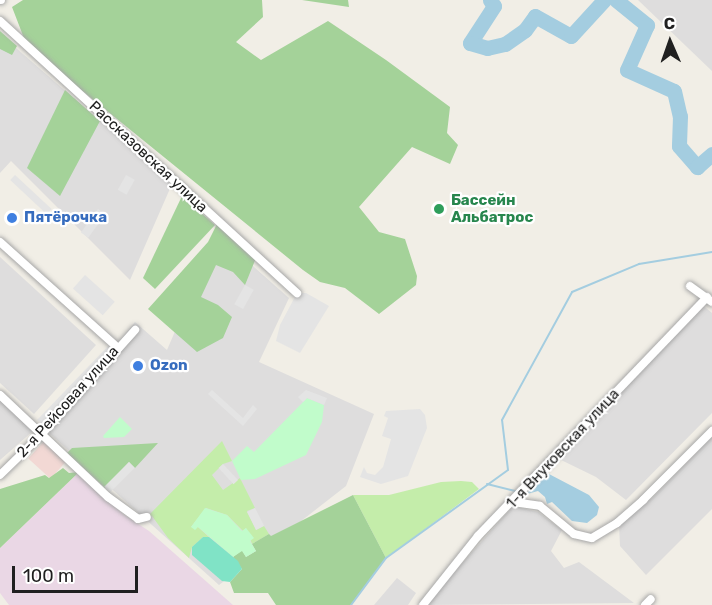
<!DOCTYPE html>
<meta charset="utf-8">
<style>
body{margin:0}
#map{position:relative;width:712px;height:605px;overflow:hidden;background:#f1eee6;font-family:Rubik,sans-serif}
div>[style]{position:absolute}
[style*='--x']{left:calc(var(--x)*1px);top:calc(var(--y)*1px);width:calc(var(--w)*1px);rotate:calc(var(--a)*1deg)}
.residential>*{inset:0;background:#dedddd}
.commercial>*{inset:0;background:#f2d8d4;transform-origin:0 0}
.industrial>*{inset:0;background:#ead7e5}
.grass>*{inset:0;background:#c4edaa}
.forest>*{inset:0;background:#a4d299}
.park>*{inset:0;background:#c1fccb}
.pitch>*{inset:0;background:#80e3c6}
.parking>*{inset:0;background:#e4e4e4;transform-origin:0 0}
.water>*{inset:0;background:#a4cde0}
.stream>*{height:2px;margin:-1px;padding:0 1px;transform-origin:1px;border-radius:1px;background:#a4cde0}
.river>*{height:15px;margin:-7.5px;padding:0 7.5px;transform-origin:7.5px;border-radius:7.5px;background:#a4cde0}
.roads{filter:drop-shadow(0 0 2px #a7a7a7) drop-shadow(0 0 2px #a7a7a7)}
.minor>*{height:8px;margin:-4px;padding:0 4px;transform-origin:4px;border-radius:4px;background:#fff}
.dots>*{width:16px;height:16px;translate:-50% -50%;box-sizing:border-box;border:3px solid #fff;border-radius:50%}
span{translate:-50% -50%;white-space:nowrap;text-align:center;line-height:1.15;-webkit-text-stroke:4.5px #fff;paint-order:stroke}
.street-label{font-size:15px;color:#202020}
.leisure-label{font-size:15px;color:#27864d;font-weight:700}
.left{translate:0 -50%;text-align:left}
.shop-label{font-size:15px;color:#366cbe;font-weight:700}
.north{position:absolute;left:640px;top:12px;width:60px;height:60px;-webkit-text-stroke:4px #fff;paint-order:stroke;rotate:358deg;font-size:16px;font-weight:700;line-height:24px;text-align:center;color:#202020}
.north::after{content:'';display:block;margin:auto;width:21px;height:27px;background:#202020;clip-path:polygon(50% 0,100% 100%,50% 72%,0 100%)}
.scale{position:absolute;left:12px;top:566px;width:126px;height:27px;box-sizing:border-box;border:3px solid #202020;border-top:0;padding-left:8px;font-size:18px;line-height:21px;white-space:nowrap;color:#202020;-webkit-text-stroke:4px #fff;paint-order:stroke}
</style>
<div id="map">
<div class="residential">
<div style="clip-path:polygon(638px 0,712px 0,712px 71px)"></div>
<div style="clip-path:polygon(0 34px,172px 184px,130px 280px,11px 161px,0 173px)"></div>
<div style="clip-path:polygon(217px 234px,289px 298px,259px 362px,374px 414px,346px 486px,219px 585px,47px 431px,135px 322px,167px 350px)"></div>
<div style="clip-path:polygon(0 257px,96px 345px,34px 414px,0 383px)"></div>
<div style="clip-path:polygon(700px 303px,712px 313px,712px 413px,626px 500px,596px 477px,557px 458px)"></div>
<div style="clip-path:polygon(0 399px,33px 431px,0 460px)"></div>
<div style="clip-path:polygon(712px 437px,712px 509px,646px 575px,620px 546px,619px 525px,652px 498px)"></div>
<div style="clip-path:polygon(513px 506px,538px 512px,562px 530px,551px 551px,564px 568px,579px 562px,634px 603px,425px 605px)"></div>
<div style="clip-path:polygon(397px 578px,416px 593px,408px 605px,374px 605px)"></div>
</div>
<div class="commercial">
<div style="left:45px;top:440px;width:30px;height:25px;rotate:42deg"></div>
</div>
<div class="industrial">
<div style="clip-path:polygon(79px 472px,123px 514px,149px 531px,233px 605px,9px 605px,0 593px,0 548px)"></div>
</div>
<div class="grass">
<div style="clip-path:polygon(222px 441px,232px 461px,223px 464px,212px 475px,223px 490px,240px 478px,255px 508px,247px 511px,256px 530px,264px 526px,269px 534px,252px 544px,246px 528px,243px 531px,227px 515px,206px 508px,191px 527px,198px 527px,209px 537px,203px 537px,192px 547px,189px 558px,168px 538px,152px 516px,147px 517px)"></div>
<div style="clip-path:polygon(461px 481px,472px 482px,479px 489px,386px 558px,353px 495px,389px 495px,441px 482px)"></div>
</div>
<div class="forest">
<div style="clip-path:polygon(23px 0,262px 0,263px 17px,236px 42px,261px 60px,328px 21px,386px 60px,450px 107px,447px 133px,458px 145px,450px 164px,412px 147px,359px 207px,379px 232px,405px 239px,417px 276px,416px 285px,379px 314px,345px 288px,320px 282px,303px 270px,27px 46px,12px 7px)"></div>
<div style="clip-path:polygon(302px 0,348px 0,349px 7px)"></div>
<div style="clip-path:polygon(0 31px,17px 46px,12px 55px,0 49px)"></div>
<div style="clip-path:polygon(65px 90px,100px 121px,60px 196px,27px 168px)"></div>
<div style="clip-path:polygon(182px 196px,215px 225px,155px 289px,143px 278px)"></div>
<div style="clip-path:polygon(218px 222px,256px 258px,245px 285px,233px 272px,216px 265px,201px 297px,218px 305px,232px 317px,223px 338px,197px 352px,148px 309px,208px 242px)"></div>
<div style="clip-path:polygon(158px 443px,135px 468px,129px 462px,105px 488px,67px 453px,72px 448px)"></div>
<div style="clip-path:polygon(63px 468px,69px 473px,79px 472px,0 548px,0 489px,45px 475px,49px 478px)"></div>
<div style="clip-path:polygon(353px 495px,386px 558px,351px 605px,276px 605px,268px 593px,234px 593px,230px 582px,242px 569px,233px 557px,242px 550px,246px 557px,256px 551px,252px 544px,269px 534px,271px 536px)"></div>
</div>
<div class="park">
<div style="clip-path:polygon(307px 398px,324px 405px,322px 422px,306px 455px,255px 479px,241px 480px,232px 461px,247px 446px,254px 452px)"></div>
<div style="clip-path:polygon(120px 417px,132px 429px,124px 437px,104px 438px,103px 436px)"></div>
<div style="clip-path:polygon(205px 508px,227px 515px,242px 531px,246px 528px,254px 538px,250px 541px,256px 551px,246px 557px,242px 551px,233px 557px,198px 527px,195px 530px,191px 527px)"></div>
</div>
<div class="pitch">
<div style="clip-path:polygon(203px 537px,209px 537px,238px 561px,242px 569px,230px 582px,222px 581px,192px 555px,192px 547px)"></div>
</div>
<div class="parking">
<div style="left:15px;top:175px;width:50px;height:7px;rotate:43deg"></div>
<div style="left:126px;top:175px;width:10px;height:17px;rotate:29deg"></div>
<div style="left:98px;top:209px;width:9px;height:29px;rotate:36deg"></div>
<div style="left:85px;top:275px;width:40px;height:18px;rotate:42deg"></div>
<div style="left:245px;top:285px;width:10px;height:22px;rotate:29deg"></div>
<div style="clip-path:polygon(297px 293px,306px 293px,329px 306px,300px 353px,276px 341px,280px 325px)"></div>
<div style="clip-path:polygon(112px 342px,118px 348px,47px 428px,37px 420px)"></div>
<div style="clip-path:polygon(212px 390px,243px 418px,253px 405px,257px 409px,243px 426px,208px 394px)"></div>
<div style="clip-path:polygon(306px 390px,327px 398px,324px 405px,307px 398px,303px 402px,298px 397px)"></div>
<div style="clip-path:polygon(420px 409px,425px 415px,427px 428px,408px 476px,381px 484px,360px 477px,364px 467px,367px 473px,375px 475px,383px 467px,391px 439px,382px 436px,388px 418px,384px 416px,386px 411px)"></div>
<div style="left:129px;top:462px;width:8px;height:35px;rotate:45deg"></div>
<div style="left:223px;top:464px;width:22px;height:6px;rotate:47deg"></div>
<div style="left:255px;top:508px;width:20px;height:9px;rotate:63deg"></div>
</div>
<div class="water">
<div style="clip-path:polygon(549px 474px,589px 495px,599px 507px,597px 515px,587px 523px,572px 521px,552px 502px,547px 504px,545px 497px,538px 491px,527px 494px,532px 486px)"></div>
</div>
<div class="stream">
<div style="--x:487;--y:484;--w:30;--a:14"></div>
<div style="--x:351;--y:605;--w:59;--a:-53.3"></div>
<div style="--x:386;--y:558;--w:150;--a:-35.8"></div>
<div style="--x:508;--y:470;--w:50;--a:-96.8"></div>
<div style="--x:502;--y:420;--w:146;--a:-61.3"></div>
<div style="--x:572;--y:292;--w:73;--a:-22.7"></div>
<div style="--x:639;--y:264;--w:74;--a:-9.3"></div>
</div>
<div class="river">
<div style="--x:490;--y:0;--w:7;--a:56"></div>
<div style="--x:494;--y:6;--w:44;--a:123"></div>
<div style="--x:470;--y:43;--w:18;--a:16"></div>
<div style="--x:487;--y:48;--w:18;--a:-13"></div>
<div style="--x:505;--y:44;--w:24;--a:-35"></div>
<div style="--x:525;--y:30;--w:17;--a:-54"></div>
<div style="--x:535;--y:16;--w:41;--a:29.1"></div>
<div style="--x:571;--y:36;--w:49;--a:-47.5"></div>
<div style="--x:616;--y:0;--w:40;--a:39"></div>
<div style="--x:647;--y:25;--w:49;--a:114"></div>
<div style="--x:627;--y:70;--w:51;--a:24.1"></div>
<div style="--x:674;--y:91;--w:26;--a:77"></div>
<div style="--x:680;--y:116;--w:30;--a:92"></div>
<div style="--x:679;--y:146;--w:28;--a:49"></div>
<div style="--x:697;--y:167;--w:20;--a:-41"></div>
</div>
<div class="roads">
<div class="minor">
<div style="--x:0;--y:0;--w:1;--a:0"></div>
<div style="--x:0;--y:21;--w:403;--a:42.5"></div>
<div style="--x:0;--y:242;--w:159;--a:41.9"></div>
<div style="--x:690;--y:286;--w:27;--a:36"></div>
<div style="--x:0;--y:395;--w:149;--a:43.4"></div>
<div style="--x:108;--y:497;--w:37;--a:36"></div>
<div style="--x:138;--y:519;--w:9;--a:-13"></div>
<div style="--x:0;--y:475;--w:54;--a:-44.3"></div>
<div style="--x:39;--y:437;--w:144;--a:-48.1"></div>
<div style="--x:513;--y:502;--w:27;--a:8"></div>
<div style="--x:540;--y:506;--w:44;--a:39.5"></div>
<div style="--x:574;--y:534;--w:18;--a:13"></div>
<div style="--x:592;--y:538;--w:29;--a:-31"></div>
<div style="--x:617;--y:523;--w:35;--a:-41"></div>
<div style="--x:643;--y:500;--w:98;--a:-45"></div>
<div style="--x:423;--y:605;--w:88;--a:-51.4"></div>
<div style="--x:478;--y:536;--w:331;--a:-46.2"></div>
<div style="--x:645;--y:605;--w:8;--a:-45"></div>
</div>
</div>
<div class="dots">
<div style="left:439px;top:209px;background:#2e9e5b"></div>
<div style="left:12px;top:218px;background:#3f7fe0"></div>
<div style="left:138px;top:366px;background:#3f7fe0"></div>
</div>
<div class="street-label">
<span style="left:148px;top:157px;rotate:43deg">Рассказовская улица</span>
<span style="left:68px;top:402px;rotate:-48deg">2-я Рейсовая улица</span>
<span style="left:563px;top:449px;rotate:-47deg">1-я Внуковская улица</span>
</div>
<div class="leisure-label">
<span class="left" style="left:451px;top:209px">Бассейн<br>Альбатрос</span>
</div>
<div class="shop-label">
<span class="left" style="left:24px;top:218px">Пятёрочка</span>
<span class="left" style="left:150px;top:366px">Ozon</span>
</div>
<div class="north">С</div>
<div class="scale">100 m</div>
</div>
